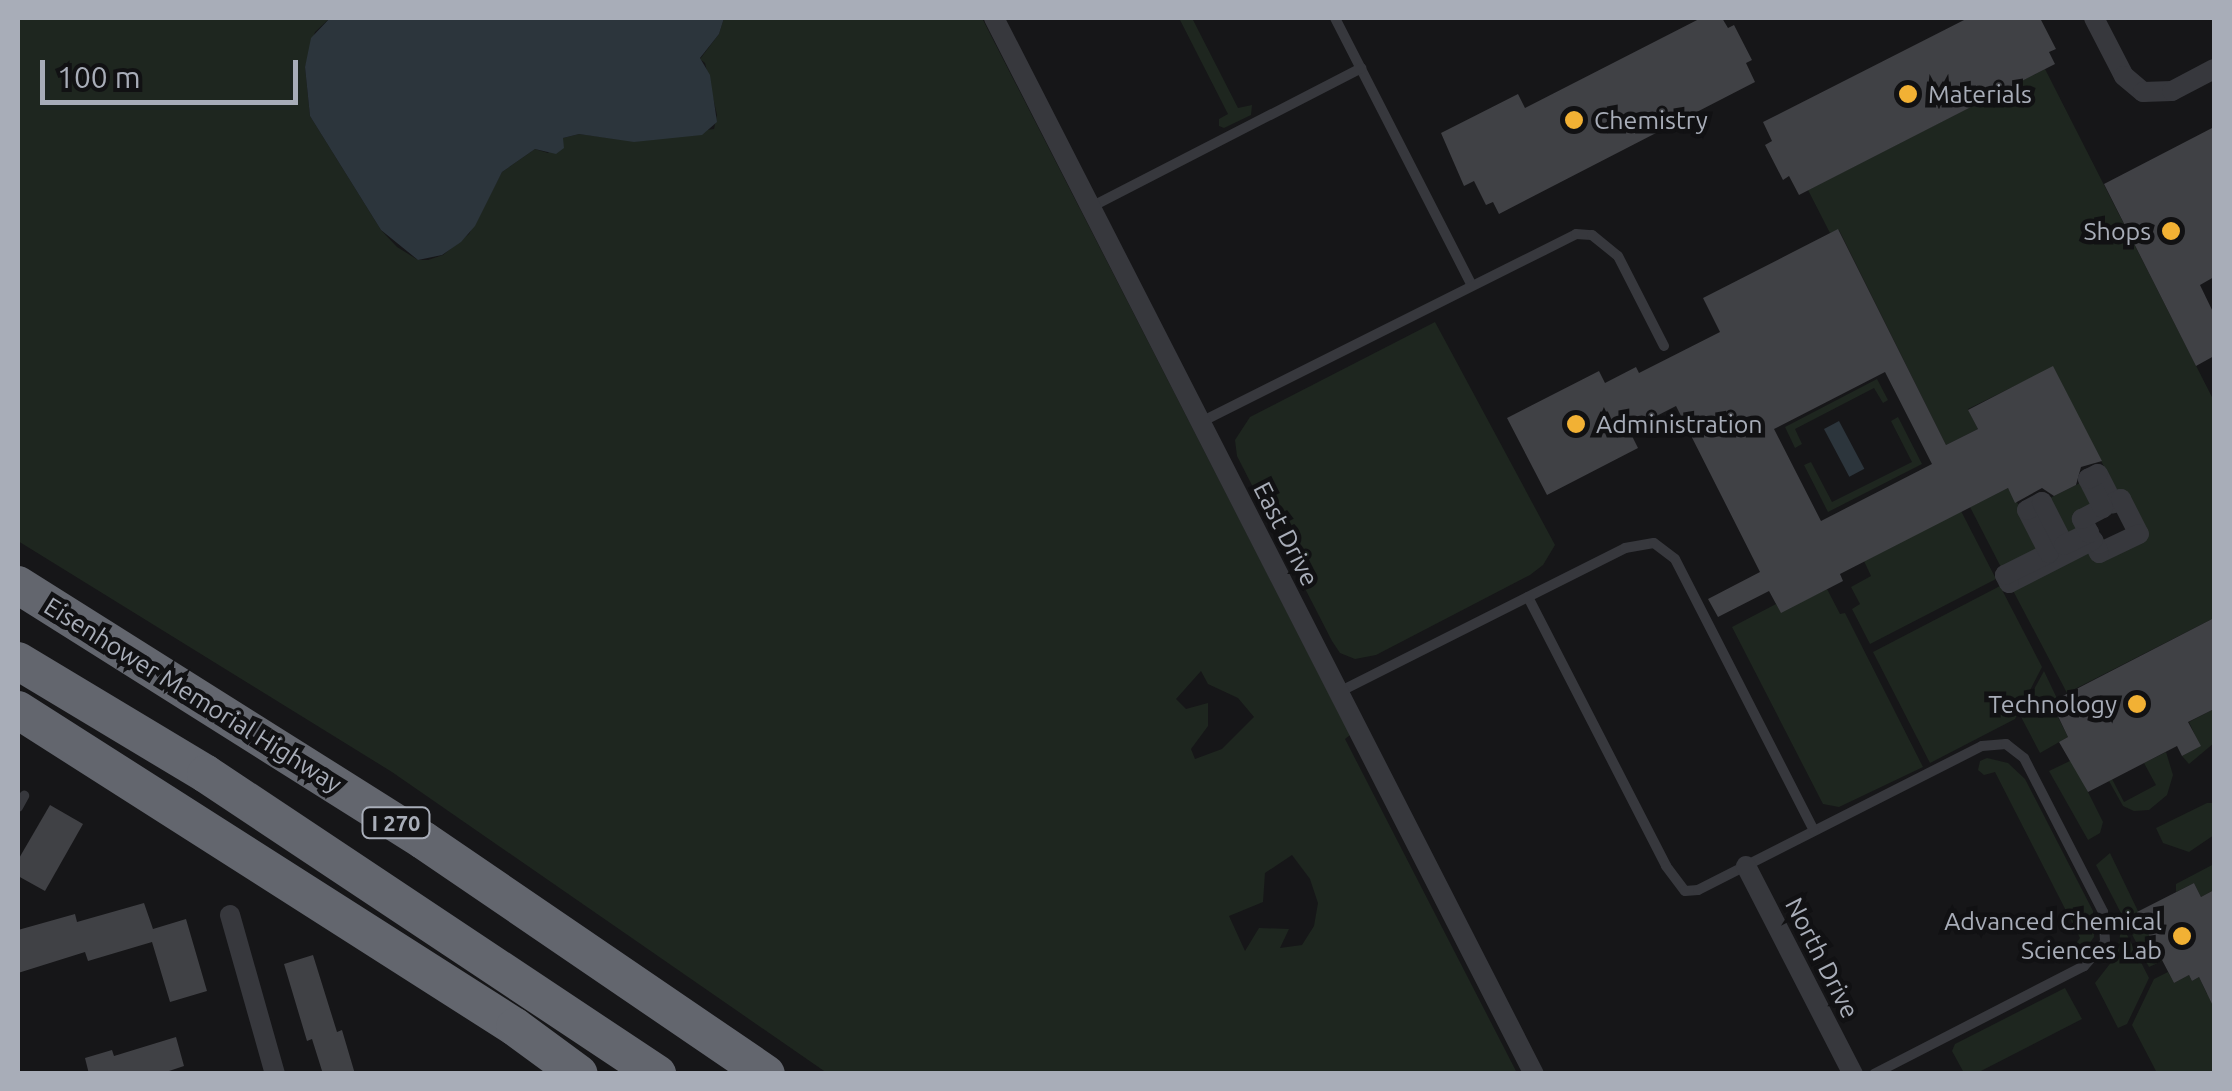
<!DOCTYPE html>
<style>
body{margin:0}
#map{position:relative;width:2232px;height:1091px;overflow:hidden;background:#161618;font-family:Ubuntu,sans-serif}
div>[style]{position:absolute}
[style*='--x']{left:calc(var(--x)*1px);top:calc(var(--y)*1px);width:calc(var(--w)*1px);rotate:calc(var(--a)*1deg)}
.green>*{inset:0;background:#1e261f}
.water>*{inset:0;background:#2c353c;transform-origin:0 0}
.building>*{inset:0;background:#404145}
.lane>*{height:10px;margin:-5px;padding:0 5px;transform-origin:5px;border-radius:5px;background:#37383d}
.street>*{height:20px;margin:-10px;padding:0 10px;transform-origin:10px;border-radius:10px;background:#37383d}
.highway>*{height:38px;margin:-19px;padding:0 19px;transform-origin:19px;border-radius:19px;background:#63666e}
.dots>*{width:28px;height:28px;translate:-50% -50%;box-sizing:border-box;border:5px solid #111113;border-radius:50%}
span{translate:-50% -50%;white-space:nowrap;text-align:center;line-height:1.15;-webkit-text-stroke:9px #111113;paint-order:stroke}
.shield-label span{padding:2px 8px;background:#111113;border:2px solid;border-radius:8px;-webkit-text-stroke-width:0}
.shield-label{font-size:22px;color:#a8adb8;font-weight:700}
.poi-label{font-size:25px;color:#a8adb8}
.left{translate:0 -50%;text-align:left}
.right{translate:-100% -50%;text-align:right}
.street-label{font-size:25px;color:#a8adb8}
.frame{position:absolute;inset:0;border:20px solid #a8adb8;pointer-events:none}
.scale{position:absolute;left:40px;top:60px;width:258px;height:45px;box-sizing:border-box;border:5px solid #a8adb8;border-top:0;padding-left:12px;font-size:30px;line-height:35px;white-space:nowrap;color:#a8adb8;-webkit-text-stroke:8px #111113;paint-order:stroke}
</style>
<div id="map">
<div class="green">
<div style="clip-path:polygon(evenodd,18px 18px,330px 18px,315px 32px,305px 67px,310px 116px,381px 230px,397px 247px,418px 260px,428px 260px,443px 255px,469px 234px,502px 172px,535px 149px,548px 153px,563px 138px,579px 134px,627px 140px,714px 129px,717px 115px,705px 63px,700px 59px,719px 34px,724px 18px,982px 18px,1350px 735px,1345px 739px,1517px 1073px,827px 1073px,392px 772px,18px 541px,18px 18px,1201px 671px,1208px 684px,1238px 698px,1254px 717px,1222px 749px,1195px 759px,1191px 749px,1208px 726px,1208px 703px,1186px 709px,1176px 699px,1201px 671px,18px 18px,1292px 855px,1310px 879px,1318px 903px,1314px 926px,1302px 945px,1280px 948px,1289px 929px,1259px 928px,1245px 951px,1229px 916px,1263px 902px,1265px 873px,1292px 855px)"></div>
<div style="clip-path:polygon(1179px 18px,1192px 18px,1238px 108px,1252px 105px,1251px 115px,1224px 128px,1219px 126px,1219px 119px,1228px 114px)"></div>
<div style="clip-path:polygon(2045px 69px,2214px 401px,2214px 618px,2067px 693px,2009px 583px,2093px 540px,2099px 553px,2138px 533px,2053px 367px,1968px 409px,1978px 429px,1946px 445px,1839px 230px,1830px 233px,1808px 190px)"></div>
<div style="clip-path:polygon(1435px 322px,1555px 545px,1543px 565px,1530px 575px,1376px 655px,1355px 659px,1340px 653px,1332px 641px,1237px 456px,1235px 440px,1250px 417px)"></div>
<div style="clip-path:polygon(1877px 379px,1888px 400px,1883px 403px,1874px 388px,1795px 429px,1802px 444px,1795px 448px,1785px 427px)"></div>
<div style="clip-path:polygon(1898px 417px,1922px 464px,1828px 512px,1804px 465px,1811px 462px,1832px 502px,1912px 462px,1891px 421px)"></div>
<div style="clip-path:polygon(2088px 479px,2103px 508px,2089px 533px,2064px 545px,2042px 502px)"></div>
<div style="clip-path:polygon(2008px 488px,2049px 553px,2005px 575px,1970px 507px)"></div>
<div style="clip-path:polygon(1961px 511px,1996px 579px,1870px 644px,1852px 609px,1860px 604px,1851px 587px,1871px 576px,1864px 561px)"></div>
<div style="clip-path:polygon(2000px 586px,2042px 667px,2015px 719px,1930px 763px,1873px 652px)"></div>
<div style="clip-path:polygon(1827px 589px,1840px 614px,1845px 613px,1923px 767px,1839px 807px,1823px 804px,1732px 627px,1776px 604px,1781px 612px)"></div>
<div style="clip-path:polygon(2044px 671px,2062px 709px,2056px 713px,2068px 737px,2040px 753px,2020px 715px)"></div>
<div style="clip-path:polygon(2214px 709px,2214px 743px,2189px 764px,2182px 756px,2200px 746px,2189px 722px)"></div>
<div style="clip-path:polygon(2166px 752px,2173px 775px,2167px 795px,2149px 810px,2134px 811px,2123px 806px,2109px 781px,2112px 779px,2124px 802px,2156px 785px,2144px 763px)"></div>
<div style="clip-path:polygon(1987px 758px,2008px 763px,2025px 779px,2093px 911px,2094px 937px,2081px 956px,2071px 950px,2080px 938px,1995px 772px,1984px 775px,1978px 770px,1980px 761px)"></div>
<div style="clip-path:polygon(2072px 760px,2103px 822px,2100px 833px,2088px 840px,2049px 771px)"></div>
<div style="clip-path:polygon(2207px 803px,2214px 803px,2214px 835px,2189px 852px,2163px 843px,2156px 828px)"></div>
<div style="clip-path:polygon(2110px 853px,2162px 961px,2149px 967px,2096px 865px)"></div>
<div style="clip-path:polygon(2214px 864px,2214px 890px,2201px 897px,2194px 883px,2176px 892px,2176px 884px)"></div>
<div style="clip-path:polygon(2122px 925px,2149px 978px,2127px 1024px,2118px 1028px,2095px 983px,2116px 956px)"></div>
<div style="clip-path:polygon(2168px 972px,2174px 983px,2189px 975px,2192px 981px,2199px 977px,2207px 994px,2214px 991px,2214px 1073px,2157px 1073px,2132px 1025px,2154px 979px)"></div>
<div style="clip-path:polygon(2065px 988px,2082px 1019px,1977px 1073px,1964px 1073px,1952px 1051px,1955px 1044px)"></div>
</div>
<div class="water">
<div style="clip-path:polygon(330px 18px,724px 18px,719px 34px,700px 58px,710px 75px,717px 122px,702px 135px,634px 142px,579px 134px,563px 138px,564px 148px,556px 154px,535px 149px,502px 172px,475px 226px,461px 242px,442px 255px,418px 260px,381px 230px,310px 116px,305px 67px,311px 38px)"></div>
<div style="left:1839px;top:421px;width:54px;height:17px;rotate:62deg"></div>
</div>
<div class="building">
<div style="clip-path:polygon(1701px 18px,1722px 18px,1728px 28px,1734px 25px,1752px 60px,1746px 63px,1755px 82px,1499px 214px,1493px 202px,1486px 205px,1474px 181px,1464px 186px,1441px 133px,1518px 94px,1525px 108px)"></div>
<div style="clip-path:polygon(1968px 18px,2040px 18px,2056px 49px,2049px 52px,2055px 64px,1799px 195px,1789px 176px,1783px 180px,1765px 145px,1772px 141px,1763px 122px)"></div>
<div style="clip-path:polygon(2214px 127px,2214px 277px,2200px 285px,2214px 314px,2214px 356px,2196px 366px,2104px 184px)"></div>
<div style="clip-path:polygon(evenodd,1838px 229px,1946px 445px,1978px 429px,1968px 410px,2053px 366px,2102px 461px,2081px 467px,2076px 485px,2054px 496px,2042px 488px,2015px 503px,2008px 488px,1840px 574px,1843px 581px,1781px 613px,1769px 591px,1718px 617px,1708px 599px,1760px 572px,1676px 406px,1629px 430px,1638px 448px,1547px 495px,1507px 418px,1599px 371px,1605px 383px,1636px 367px,1639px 373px,1720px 332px,1703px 298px,1838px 229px,1885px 372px,1932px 464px,1821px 521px,1774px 429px,1885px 372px)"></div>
<div style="clip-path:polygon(2214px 618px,2214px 709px,2188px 722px,2201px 746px,2182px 756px,2177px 746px,2088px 792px,2059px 742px,2068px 737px,2056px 712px,2062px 709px,2057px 699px)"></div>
<div style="clip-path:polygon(50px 805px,83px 824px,45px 891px,18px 876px,18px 860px)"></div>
<div style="clip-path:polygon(2194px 883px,2201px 897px,2214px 890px,2214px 1008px,2199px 977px,2192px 981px,2189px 975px,2174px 983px,2137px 912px)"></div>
<div style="clip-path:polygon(144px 903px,153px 929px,186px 919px,207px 991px,170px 1002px,152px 942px,88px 961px,85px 952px,18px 973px,18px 930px,75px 914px,77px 922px)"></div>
<div style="clip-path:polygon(313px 955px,337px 1032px,342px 1030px,355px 1074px,323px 1074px,312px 1039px,307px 1041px,284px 964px)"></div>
<div style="clip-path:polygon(176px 1037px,184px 1066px,160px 1074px,89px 1074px,85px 1058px,112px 1050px,114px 1056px)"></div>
</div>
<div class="lane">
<div style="--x:1335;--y:18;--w:299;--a:62.9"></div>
<div style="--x:1091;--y:207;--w:304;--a:-27.2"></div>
<div style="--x:1201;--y:422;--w:419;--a:-26.6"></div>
<div style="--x:1576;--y:234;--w:16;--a:4"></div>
<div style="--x:1592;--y:235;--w:33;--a:39"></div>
<div style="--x:1618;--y:256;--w:101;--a:62.9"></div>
<div style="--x:1528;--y:597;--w:302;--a:62.8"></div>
<div style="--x:1666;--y:866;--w:31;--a:53"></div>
<div style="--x:1685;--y:891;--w:13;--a:-4"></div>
<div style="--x:1698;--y:890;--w:318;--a:-26.9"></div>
<div style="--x:1982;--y:746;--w:24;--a:-5"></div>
<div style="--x:2006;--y:744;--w:23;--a:38"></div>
<div style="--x:2024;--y:758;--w:173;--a:62.8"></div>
<div style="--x:2103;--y:912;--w:30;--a:86"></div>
<div style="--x:2105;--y:942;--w:32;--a:131"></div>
<div style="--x:2084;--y:966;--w:236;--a:152.8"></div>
<div style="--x:1339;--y:692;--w:320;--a:-26.7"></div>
<div style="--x:1625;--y:548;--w:29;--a:-10"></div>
<div style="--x:1654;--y:543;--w:26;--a:37"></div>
<div style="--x:1675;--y:559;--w:305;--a:62.9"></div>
<div style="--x:18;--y:807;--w:13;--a:-61"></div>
</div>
<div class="street">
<div style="--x:994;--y:18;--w:1186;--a:62.92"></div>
<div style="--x:2094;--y:18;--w:65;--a:62.7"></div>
<div style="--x:2124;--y:76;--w:25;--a:40"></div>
<div style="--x:2143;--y:92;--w:29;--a:-2"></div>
<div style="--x:2172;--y:91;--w:47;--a:-27.6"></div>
<div style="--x:2098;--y:474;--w:33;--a:63"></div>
<div style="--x:2113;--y:503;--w:9;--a:-27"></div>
<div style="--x:2121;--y:499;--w:39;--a:63"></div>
<div style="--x:2139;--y:534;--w:44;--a:154.6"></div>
<div style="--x:2099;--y:553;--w:14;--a:-115"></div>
<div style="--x:2093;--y:540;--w:94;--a:152.9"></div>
<div style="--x:2009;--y:583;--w:9;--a:-117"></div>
<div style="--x:2005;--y:575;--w:49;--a:-26.6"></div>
<div style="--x:2049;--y:553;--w:48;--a:-117.1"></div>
<div style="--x:2027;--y:510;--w:17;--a:-28"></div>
<div style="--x:2042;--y:502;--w:48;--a:62.9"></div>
<div style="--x:2064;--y:545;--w:28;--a:-26"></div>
<div style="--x:2089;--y:533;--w:16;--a:-117"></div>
<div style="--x:2082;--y:519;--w:24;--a:-28"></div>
<div style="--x:2103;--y:508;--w:33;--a:-117"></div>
<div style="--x:2088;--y:479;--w:11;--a:-27"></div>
<div style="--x:1746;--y:866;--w:234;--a:62.8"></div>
<div style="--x:230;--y:915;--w:165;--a:74.2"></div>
</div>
<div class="highway">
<div style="--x:18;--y:585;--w:479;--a:32.2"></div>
<div style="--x:423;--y:840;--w:415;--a:34.3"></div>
<div style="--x:18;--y:661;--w:219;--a:31"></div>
<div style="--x:206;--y:774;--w:542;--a:33.63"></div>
<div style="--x:18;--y:710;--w:589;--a:32.53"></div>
<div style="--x:515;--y:1027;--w:79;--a:36.3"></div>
</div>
<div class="dots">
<div style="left:1908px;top:94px;background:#f2b134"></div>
<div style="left:1574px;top:120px;background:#f2b134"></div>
<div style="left:2171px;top:231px;background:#f2b134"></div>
<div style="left:1576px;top:424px;background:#f2b134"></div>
<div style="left:2137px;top:704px;background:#f2b134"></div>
<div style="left:2182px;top:936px;background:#f2b134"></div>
</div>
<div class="shield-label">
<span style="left:396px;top:823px">I 270</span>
</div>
<div class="poi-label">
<span class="left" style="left:1928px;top:94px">Materials</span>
<span class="left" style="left:1594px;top:120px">Chemistry</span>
<span class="right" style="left:2151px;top:231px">Shops</span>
<span class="left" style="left:1596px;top:424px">Administration</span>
<span class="right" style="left:2117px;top:704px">Technology</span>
<span class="right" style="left:2162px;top:936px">Advanced Chemical<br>Sciences Lab</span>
</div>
<div class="street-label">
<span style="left:1286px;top:534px;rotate:63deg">East Drive</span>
<span style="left:193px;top:695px;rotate:32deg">Eisenhower Memorial Highway</span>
<span style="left:1822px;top:958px;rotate:63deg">North Drive</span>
</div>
<div class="frame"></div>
<div class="scale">100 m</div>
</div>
